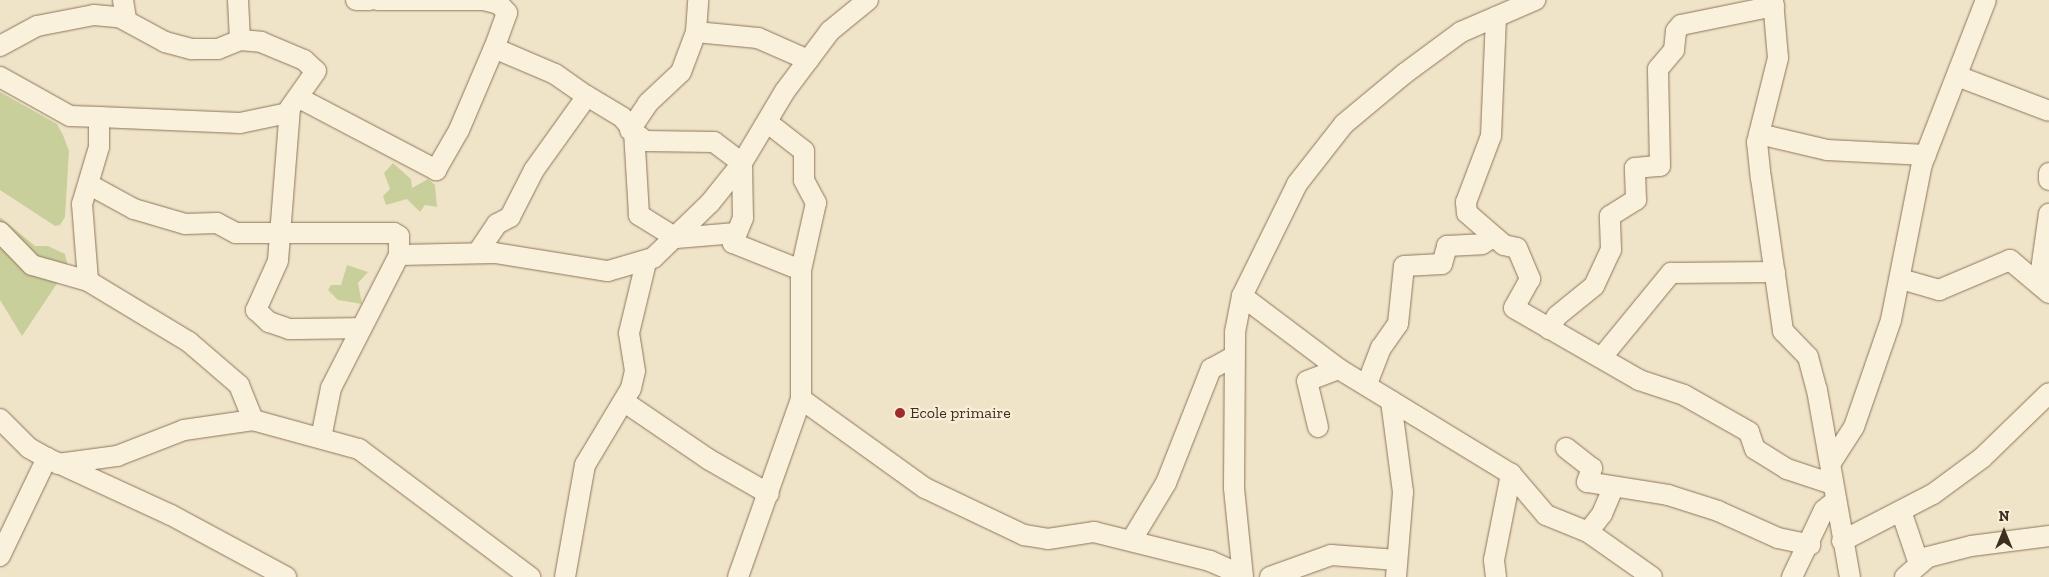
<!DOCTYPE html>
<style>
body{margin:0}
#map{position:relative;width:2049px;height:577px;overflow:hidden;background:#f0e4c8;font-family:"Zilla Slab",serif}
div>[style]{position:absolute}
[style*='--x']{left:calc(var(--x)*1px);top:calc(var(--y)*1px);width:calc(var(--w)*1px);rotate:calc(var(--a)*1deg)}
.green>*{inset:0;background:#c9cf9b}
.roads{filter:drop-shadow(0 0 1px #8d765c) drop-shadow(0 0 1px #8d765c)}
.street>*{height:20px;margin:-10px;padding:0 10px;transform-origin:10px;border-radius:10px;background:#faf1dc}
.dots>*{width:14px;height:14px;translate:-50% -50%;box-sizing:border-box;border:2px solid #f7eed8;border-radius:50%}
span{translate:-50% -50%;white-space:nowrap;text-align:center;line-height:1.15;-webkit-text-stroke:4.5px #f7eed8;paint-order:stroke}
.poi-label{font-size:16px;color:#3d2e20}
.left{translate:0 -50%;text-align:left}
.north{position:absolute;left:1979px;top:507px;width:50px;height:50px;-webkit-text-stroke:4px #f7eed8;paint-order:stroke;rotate:0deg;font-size:14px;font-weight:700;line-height:20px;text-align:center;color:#3d2e20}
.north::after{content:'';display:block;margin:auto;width:18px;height:22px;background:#3d2e20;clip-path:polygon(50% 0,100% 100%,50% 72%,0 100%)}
</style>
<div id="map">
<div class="green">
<div style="clip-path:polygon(0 92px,57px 124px,63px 135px,69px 151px,65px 217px,60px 225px,55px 226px,0 190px)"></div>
<div style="clip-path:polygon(393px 163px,411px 179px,412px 188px,428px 179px,435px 185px,437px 207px,425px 205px,420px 212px,407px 199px,386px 205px,383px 196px,390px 189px,384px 173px)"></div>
<div style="clip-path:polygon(0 217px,35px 246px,48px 246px,65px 254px,68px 267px,22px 336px,0 300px)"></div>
<div style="clip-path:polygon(347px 265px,368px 272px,358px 283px,362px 304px,338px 300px,328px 290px,331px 285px,341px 285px)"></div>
</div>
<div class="roads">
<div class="street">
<div style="--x:123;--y:0;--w:20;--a:81"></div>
<div style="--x:238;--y:0;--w:40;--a:87.1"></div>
<div style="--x:240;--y:40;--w:21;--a:5"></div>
<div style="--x:261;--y:42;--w:47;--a:22.7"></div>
<div style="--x:304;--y:60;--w:16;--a:43"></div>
<div style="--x:316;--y:71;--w:45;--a:125.1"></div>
<div style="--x:290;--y:108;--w:153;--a:94.5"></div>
<div style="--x:278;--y:261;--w:54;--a:114.2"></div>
<div style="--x:256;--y:310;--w:18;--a:43"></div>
<div style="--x:269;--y:322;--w:21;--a:19"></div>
<div style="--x:289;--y:329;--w:70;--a:-0.8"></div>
<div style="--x:356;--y:0;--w:14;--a:0"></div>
<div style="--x:377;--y:0;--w:107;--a:0"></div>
<div style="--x:484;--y:0;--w:16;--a:15"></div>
<div style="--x:499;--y:4;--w:12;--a:48"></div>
<div style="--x:507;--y:13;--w:37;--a:110"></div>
<div style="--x:494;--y:48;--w:66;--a:23.1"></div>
<div style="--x:555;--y:74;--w:39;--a:35"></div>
<div style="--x:1773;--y:0;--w:58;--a:85.1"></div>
<div style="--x:1778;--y:58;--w:87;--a:104"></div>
<div style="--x:1757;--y:142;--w:36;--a:84"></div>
<div style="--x:1761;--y:178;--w:155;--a:81.8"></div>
<div style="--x:1783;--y:331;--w:36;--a:46"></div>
<div style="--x:1808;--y:357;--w:34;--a:75"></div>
<div style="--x:1817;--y:390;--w:190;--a:80"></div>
<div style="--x:1496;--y:17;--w:119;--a:92.4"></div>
<div style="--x:1491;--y:136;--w:71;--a:110.7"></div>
<div style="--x:1466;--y:202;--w:11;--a:85"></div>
<div style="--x:1467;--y:213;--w:49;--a:40.9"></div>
<div style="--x:1504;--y:245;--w:13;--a:13"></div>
<div style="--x:1517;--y:248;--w:34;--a:67"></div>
<div style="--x:1530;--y:279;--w:33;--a:119"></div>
<div style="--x:1514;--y:308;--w:144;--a:29.9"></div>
<div style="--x:1639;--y:380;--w:47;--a:18.4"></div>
<div style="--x:1684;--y:395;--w:75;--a:29.6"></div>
<div style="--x:1749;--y:432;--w:18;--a:71"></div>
<div style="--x:1755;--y:449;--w:38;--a:32"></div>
<div style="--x:1787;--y:469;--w:47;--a:18.4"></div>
<div style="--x:696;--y:32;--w:62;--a:5.5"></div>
<div style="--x:758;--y:38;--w:55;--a:23.7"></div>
<div style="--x:0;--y:46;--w:42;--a:-28.4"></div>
<div style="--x:37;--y:26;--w:58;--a:-10.9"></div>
<div style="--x:94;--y:15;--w:25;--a:5"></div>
<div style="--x:119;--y:17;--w:52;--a:28.5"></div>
<div style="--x:165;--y:42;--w:28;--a:15"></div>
<div style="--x:192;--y:49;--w:26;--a:0"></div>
<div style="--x:218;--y:49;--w:24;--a:-22"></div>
<div style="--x:1957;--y:76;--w:98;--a:20.8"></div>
<div style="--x:0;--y:77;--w:80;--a:29.1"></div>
<div style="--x:70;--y:116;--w:29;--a:2"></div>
<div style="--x:99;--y:117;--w:30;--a:90"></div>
<div style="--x:99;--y:147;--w:59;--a:106.6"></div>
<div style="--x:82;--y:204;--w:77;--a:85.5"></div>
<div style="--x:301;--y:99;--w:153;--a:27.7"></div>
<div style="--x:436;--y:170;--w:46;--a:-60.1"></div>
<div style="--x:459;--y:130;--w:89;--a:-66.9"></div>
<div style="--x:99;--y:117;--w:141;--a:2.4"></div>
<div style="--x:240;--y:123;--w:49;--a:-11.8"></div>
<div style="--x:630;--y:130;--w:32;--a:-56"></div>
<div style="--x:648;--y:103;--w:45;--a:-43.2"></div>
<div style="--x:681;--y:72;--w:43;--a:-69.4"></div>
<div style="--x:696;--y:32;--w:32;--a:-86"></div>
<div style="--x:634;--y:132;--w:14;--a:39"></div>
<div style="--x:645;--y:141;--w:69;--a:0.8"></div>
<div style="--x:714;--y:142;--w:35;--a:37"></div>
<div style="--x:742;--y:163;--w:55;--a:89"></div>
<div style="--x:743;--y:218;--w:27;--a:112"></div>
<div style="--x:733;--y:243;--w:10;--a:-73"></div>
<div style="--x:736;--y:233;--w:60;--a:175.2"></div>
<div style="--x:676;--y:238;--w:44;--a:-148.1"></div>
<div style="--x:639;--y:215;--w:83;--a:-93.4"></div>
<div style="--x:1759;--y:134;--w:70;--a:13.2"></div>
<div style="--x:1827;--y:150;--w:99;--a:2.9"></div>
<div style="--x:2049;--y:173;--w:7;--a:90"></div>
<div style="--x:90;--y:185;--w:50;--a:28.6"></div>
<div style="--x:134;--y:209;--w:53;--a:16.4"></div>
<div style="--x:185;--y:224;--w:32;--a:-2"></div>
<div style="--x:217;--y:223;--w:21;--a:28"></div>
<div style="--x:236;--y:233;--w:158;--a:0"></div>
<div style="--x:394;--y:233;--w:6;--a:31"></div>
<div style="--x:399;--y:236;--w:19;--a:90"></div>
<div style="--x:0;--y:232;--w:46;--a:45.9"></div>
<div style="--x:32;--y:265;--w:58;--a:15.9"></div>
<div style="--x:88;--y:281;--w:118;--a:31.1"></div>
<div style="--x:189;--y:342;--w:66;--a:40.7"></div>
<div style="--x:239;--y:385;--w:38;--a:68"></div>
<div style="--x:253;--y:420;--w:110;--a:15.3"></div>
<div style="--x:359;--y:449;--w:214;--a:36.8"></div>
<div style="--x:733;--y:243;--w:73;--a:21.7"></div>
<div style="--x:478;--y:252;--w:34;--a:-56"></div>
<div style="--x:497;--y:224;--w:15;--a:-28"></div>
<div style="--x:510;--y:217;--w:53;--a:-62.9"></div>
<div style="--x:534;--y:170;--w:91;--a:-54.4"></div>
<div style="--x:587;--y:96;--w:41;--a:31"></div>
<div style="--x:622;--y:117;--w:19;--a:51"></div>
<div style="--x:1901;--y:279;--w:40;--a:16"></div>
<div style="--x:1939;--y:290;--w:77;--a:-22.9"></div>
<div style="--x:2010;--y:260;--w:51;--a:40.2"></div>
<div style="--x:2039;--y:284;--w:71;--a:-81.9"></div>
<div style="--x:1242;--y:296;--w:121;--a:37"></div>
<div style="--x:1339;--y:369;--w:202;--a:31.4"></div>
<div style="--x:1511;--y:474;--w:54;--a:49.5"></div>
<div style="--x:1546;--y:515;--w:45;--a:22"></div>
<div style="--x:1588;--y:532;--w:78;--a:35.1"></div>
<div style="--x:1549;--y:329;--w:15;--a:-58"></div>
<div style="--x:1557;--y:316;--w:48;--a:-39"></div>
<div style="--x:1594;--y:286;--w:40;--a:-65"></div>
<div style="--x:1611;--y:250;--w:34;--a:-92"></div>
<div style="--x:1610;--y:216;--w:31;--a:-32"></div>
<div style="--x:1636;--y:200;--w:32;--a:-92"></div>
<div style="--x:1635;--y:168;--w:25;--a:-5"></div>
<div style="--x:1660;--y:166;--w:97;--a:-91.2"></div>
<div style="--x:1658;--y:69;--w:25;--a:-50"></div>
<div style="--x:1674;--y:50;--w:19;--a:-84"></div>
<div style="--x:1676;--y:31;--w:8;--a:-50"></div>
<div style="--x:1681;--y:25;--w:95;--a:-11.5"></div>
<div style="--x:1602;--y:357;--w:109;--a:-50.6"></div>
<div style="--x:1671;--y:273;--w:104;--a:-0.6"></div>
<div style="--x:1367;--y:384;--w:39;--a:-69"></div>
<div style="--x:1381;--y:348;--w:29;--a:-55"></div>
<div style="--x:1398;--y:324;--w:58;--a:-84.1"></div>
<div style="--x:1404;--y:266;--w:38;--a:-3"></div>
<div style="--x:1442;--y:264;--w:19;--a:-74"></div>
<div style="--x:1447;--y:246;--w:35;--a:-3"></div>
<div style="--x:1482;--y:244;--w:13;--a:-32"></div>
<div style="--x:801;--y:399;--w:153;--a:35.7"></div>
<div style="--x:925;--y:488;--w:110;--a:25.4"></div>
<div style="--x:1024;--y:535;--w:24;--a:9"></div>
<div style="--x:1048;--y:539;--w:47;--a:-8.7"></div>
<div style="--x:1094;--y:532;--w:120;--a:14"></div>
<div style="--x:1210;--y:561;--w:35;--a:24"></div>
<div style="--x:1391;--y:401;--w:92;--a:82.5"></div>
<div style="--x:1403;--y:492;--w:85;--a:94.7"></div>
<div style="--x:626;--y:403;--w:99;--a:34.3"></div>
<div style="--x:708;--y:459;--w:70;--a:29.8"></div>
<div style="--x:0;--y:419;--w:41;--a:45"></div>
<div style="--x:29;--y:448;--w:21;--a:29"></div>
<div style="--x:47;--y:458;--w:136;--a:24.7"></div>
<div style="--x:171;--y:515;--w:131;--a:28.3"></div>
<div style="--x:1318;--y:427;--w:47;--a:-103.4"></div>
<div style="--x:1307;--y:381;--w:34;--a:-21"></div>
<div style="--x:321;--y:438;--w:51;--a:-78.7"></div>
<div style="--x:331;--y:388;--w:149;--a:-62.9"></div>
<div style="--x:399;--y:255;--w:96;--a:-1.2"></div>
<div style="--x:495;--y:253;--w:114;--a:9.1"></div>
<div style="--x:608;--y:271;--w:47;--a:-16.1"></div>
<div style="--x:653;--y:258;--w:79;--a:-44"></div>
<div style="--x:710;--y:203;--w:51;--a:-51.3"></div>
<div style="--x:742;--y:163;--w:84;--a:-59.2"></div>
<div style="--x:785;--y:91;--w:75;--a:-53.1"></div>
<div style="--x:830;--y:31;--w:49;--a:-39.2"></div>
<div style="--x:1566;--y:448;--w:33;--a:38"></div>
<div style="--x:1592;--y:468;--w:15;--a:110"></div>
<div style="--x:1587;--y:482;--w:82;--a:9.1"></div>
<div style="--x:1668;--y:495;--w:52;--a:17.7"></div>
<div style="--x:1718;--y:511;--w:66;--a:24.2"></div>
<div style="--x:1778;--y:538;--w:33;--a:12"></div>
<div style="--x:1832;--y:461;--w:40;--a:-57.1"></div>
<div style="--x:1854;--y:427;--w:113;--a:-70.9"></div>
<div style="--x:1891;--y:320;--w:159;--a:-78.8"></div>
<div style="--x:1922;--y:164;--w:176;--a:-68.7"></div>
<div style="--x:58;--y:464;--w:60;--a:-7.7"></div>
<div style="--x:117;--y:456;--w:72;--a:-21.2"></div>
<div style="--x:184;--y:430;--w:70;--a:-8.2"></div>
<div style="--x:1901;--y:511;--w:53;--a:71.2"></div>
<div style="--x:1588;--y:532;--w:23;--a:-52"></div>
<div style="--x:1602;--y:514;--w:28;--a:-67"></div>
<div style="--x:1131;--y:541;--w:68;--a:-58.9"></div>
<div style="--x:1166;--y:483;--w:123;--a:-68.5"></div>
<div style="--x:1211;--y:369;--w:26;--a:-29"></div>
<div style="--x:1842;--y:541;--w:102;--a:-27.3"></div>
<div style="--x:1933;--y:494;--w:61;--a:-36.3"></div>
<div style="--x:1982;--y:458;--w:93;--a:-44.1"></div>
<div style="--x:0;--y:556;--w:109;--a:-64.4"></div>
<div style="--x:565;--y:577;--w:114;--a:-79.9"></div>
<div style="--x:585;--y:465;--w:90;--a:-59.1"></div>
<div style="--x:631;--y:388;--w:17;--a:-77"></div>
<div style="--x:635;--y:371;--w:38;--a:-99"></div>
<div style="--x:629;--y:333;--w:73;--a:-76.5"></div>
<div style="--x:738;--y:577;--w:189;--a:-70.5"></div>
<div style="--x:801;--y:399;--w:129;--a:-90"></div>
<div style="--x:801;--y:270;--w:69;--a:-77.4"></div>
<div style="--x:816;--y:203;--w:26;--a:-118"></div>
<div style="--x:804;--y:180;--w:29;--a:-90"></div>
<div style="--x:804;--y:151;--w:46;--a:-142.1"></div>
<div style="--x:1243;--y:577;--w:89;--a:-95.8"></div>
<div style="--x:1234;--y:488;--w:156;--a:-89.6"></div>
<div style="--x:1235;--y:332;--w:37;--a:-79"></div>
<div style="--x:1242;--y:296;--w:125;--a:-63.8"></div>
<div style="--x:1297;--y:184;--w:76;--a:-51.9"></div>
<div style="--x:1344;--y:124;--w:78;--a:-39.8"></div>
<div style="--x:1404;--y:74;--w:71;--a:-36.4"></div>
<div style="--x:1461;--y:32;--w:81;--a:-23.4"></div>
<div style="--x:1270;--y:577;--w:65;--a:-19.8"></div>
<div style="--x:1331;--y:555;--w:66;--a:4.3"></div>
<div style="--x:1496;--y:577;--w:17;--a:-97"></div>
<div style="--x:1494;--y:560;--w:88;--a:-78.8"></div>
<div style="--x:1792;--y:577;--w:74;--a:-64.5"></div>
<div style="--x:1824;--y:510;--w:14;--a:-39"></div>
<div style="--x:1905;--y:577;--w:30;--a:-41"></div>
<div style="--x:1928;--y:557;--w:44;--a:-14.3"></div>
<div style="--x:1971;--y:546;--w:79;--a:-7.3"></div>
</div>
</div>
<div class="dots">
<div style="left:900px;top:413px;background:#9e2a2b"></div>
</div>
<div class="poi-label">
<span class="left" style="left:910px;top:413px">Ecole primaire</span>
</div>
<div class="north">N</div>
</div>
